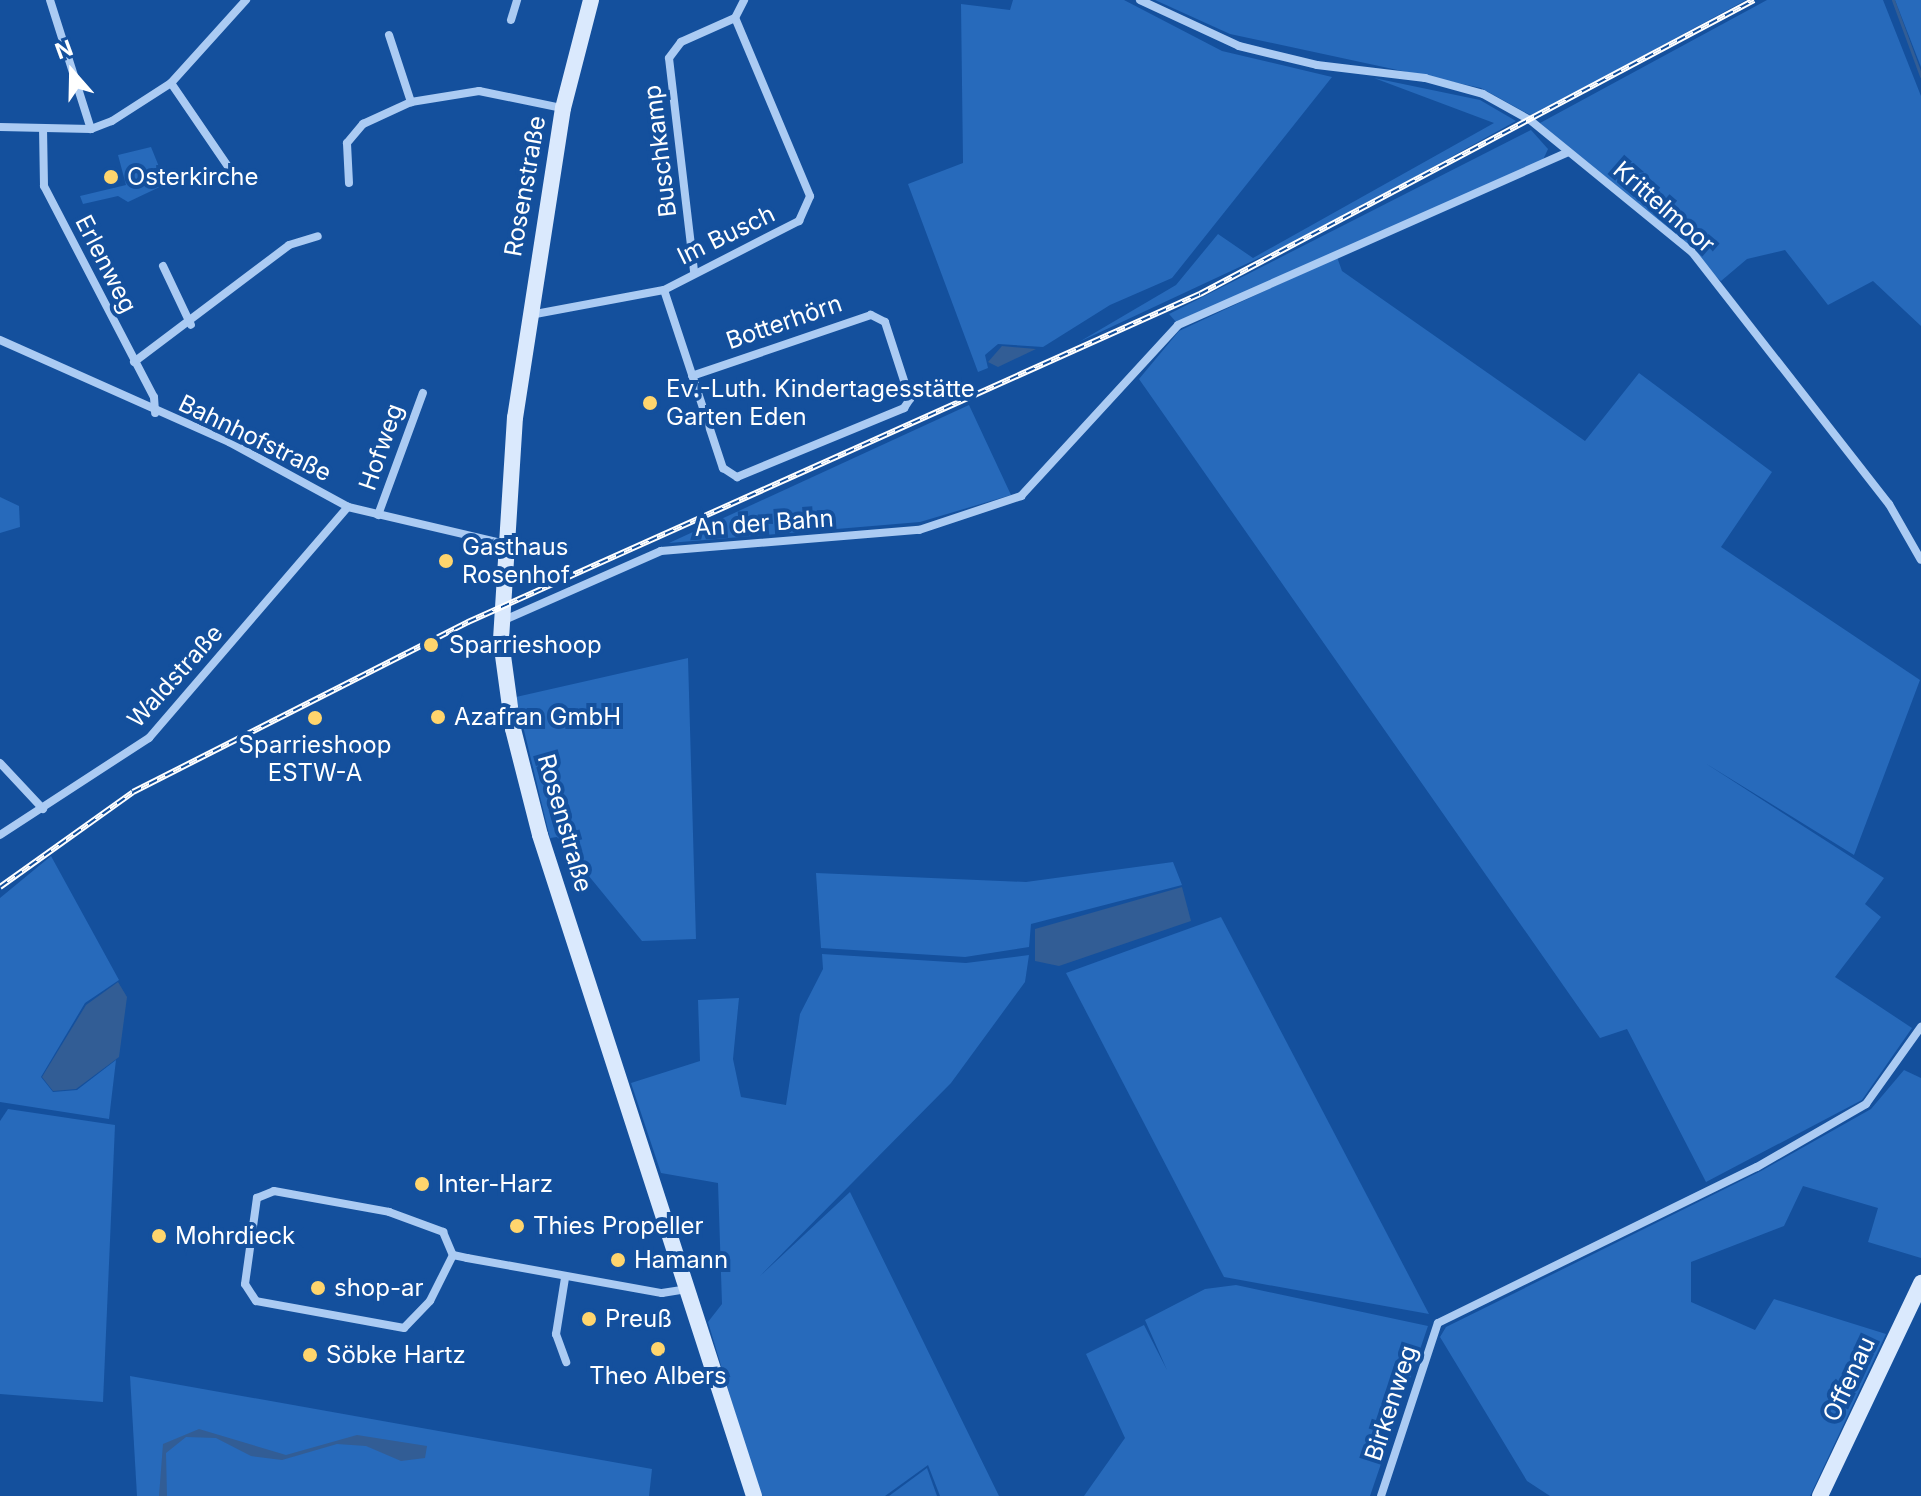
<!DOCTYPE html>
<meta charset="utf-8">
<style>
body{margin:0}
#map{position:relative;width:1921px;height:1496px;overflow:hidden;background:#14509d;font-family:Inter,sans-serif}
div>[style]{position:absolute}
[style*='--x']{left:calc(var(--x)*1px);top:calc(var(--y)*1px);width:calc(var(--w)*1px);rotate:calc(var(--a)*1deg)}
.green>*{inset:0;background:#276abb}
.water>*{inset:0;background:#325d95}
.stream>*{height:3px;margin:-1.5px;padding:0 1.5px;transform-origin:1.5px;border-radius:1.5px;background:#325d95}
.street>*{height:8px;margin:-4px;padding:0 4px;transform-origin:4px;border-radius:4px;background:#abcbf3}
.secondary>*{height:16px;margin:-8px;padding:0 8px;transform-origin:8px;border-radius:8px;background:#dae9fd}
.rail>*{height:6px;margin-top:-3px;transform-origin:0;background:repeating-linear-gradient(90deg,#14509d 0 9px,#fff 0 18px);box-sizing:border-box;border-block:2px solid #fff}
.dots>*{width:22px;height:22px;translate:-50% -50%;box-sizing:border-box;border:4px solid #14509d;border-radius:50%}
span{translate:-50% -50%;white-space:nowrap;text-align:center;line-height:1.15;-webkit-text-stroke:8px #14509d;paint-order:stroke}
.street-label{font-size:24px;color:#fff}
.poi-label{font-size:24px;color:#fff}
.left{translate:0 -50%;text-align:left}
.north{position:absolute;left:32px;top:32px;width:80px;height:80px;-webkit-text-stroke:6px #14509d;paint-order:stroke;rotate:340deg;font-size:22px;font-weight:700;line-height:32px;text-align:center;color:#fff}
.north::after{content:'';display:block;margin:auto;width:28px;height:36px;background:#fff;clip-path:polygon(50% 0,100% 100%,50% 72%,0 100%)}
</style>
<div id="map">
<div class="green">
<div style="clip-path:polygon(1013px 0,1124px 0,1222px 51px,1332px 77px,1172px 278px,1110px 305px,1043px 347px,998px 344px,985px 355px,988px 368px,978px 372px,908px 184px,963px 163px,961px 4px,1010px 10px)"></div>
<div style="clip-path:polygon(1155px 0,1746px 0,1532px 116px,1481px 88px,1230px 34px)"></div>
<div style="clip-path:polygon(1767px 0,1883px 0,1921px 96px,1921px 326px,1873px 281px,1828px 305px,1785px 250px,1747px 259px,1721px 281px,1540px 123px)"></div>
<div style="clip-path:polygon(1895px 0,1921px 0,1921px 67px)"></div>
<div style="clip-path:polygon(1374px 78px,1480px 100px,1516px 121px,1321px 229px,1079px 342px,1176px 285px,1218px 234px,1253px 258px,1494px 123px)"></div>
<div style="clip-path:polygon(1531px 130px,1548px 149px,1542px 162px,1176px 322px,1169px 314px)"></div>
<div style="clip-path:polygon(151px 147px,166px 184px,128px 202px,118px 196px,83px 204px,80px 196px,126px 185px,118px 155px)"></div>
<div style="clip-path:polygon(1337px 257px,1342px 271px,1585px 441px,1639px 373px,1772px 472px,1721px 547px,1920px 680px,1854px 855px,1705px 763px,1884px 878px,1865px 904px,1881px 917px,1835px 977px,1912px 1028px,1862px 1100px,1706px 1182px,1627px 1029px,1600px 1038px,1139px 379px,1179px 331px)"></div>
<div style="clip-path:polygon(969px 405px,1011px 495px,920px 522px,669px 543px)"></div>
<div style="clip-path:polygon(0 497px,19px 506px,20px 527px,0 533px)"></div>
<div style="clip-path:polygon(688px 658px,696px 939px,642px 941px,557px 837px,550px 838px,516px 697px)"></div>
<div style="clip-path:polygon(51px 856px,119px 980px,85px 1003px,41px 1077px,53px 1092px,77px 1090px,116px 1060px,109px 1119px,0 1102px,0 898px)"></div>
<div style="clip-path:polygon(1173px 862px,1182px 885px,1031px 924px,1029px 947px,965px 957px,821px 948px,816px 873px,1026px 882px)"></div>
<div style="clip-path:polygon(1221px 917px,1429px 1314px,1224px 1277px,1066px 973px)"></div>
<div style="clip-path:polygon(822px 954px,966px 963px,1029px 955px,1025px 982px,951px 1083px,759px 1277px,850px 1192px,999px 1496px,940px 1496px,928px 1465px,885px 1496px,760px 1496px,708px 1322px,722px 1304px,718px 1183px,661px 1173px,631px 1083px,700px 1061px,698px 1000px,739px 998px,733px 1059px,741px 1097px,786px 1105px,800px 1014px,823px 969px)"></div>
<div style="clip-path:polygon(1904px 1070px,1921px 1078px,1921px 1258px,1868px 1242px,1878px 1208px,1803px 1186px,1784px 1226px,1691px 1262px,1691px 1302px,1755px 1330px,1774px 1299px,1886px 1334px,1810px 1496px,1550px 1496px,1527px 1481px,1440px 1337px,1446px 1327px,1761px 1171px,1871px 1109px)"></div>
<div style="clip-path:polygon(8px 1109px,115px 1125px,103px 1402px,0 1394px,0 1121px)"></div>
<div style="clip-path:polygon(1236px 1285px,1428px 1326px,1370px 1496px,1084px 1496px,1125px 1438px,1086px 1354px,1144px 1325px,1167px 1370px,1145px 1320px,1205px 1289px)"></div>
<div style="clip-path:polygon(130px 1376px,652px 1469px,649px 1496px,137px 1496px)"></div>
<div style="clip-path:polygon(927px 1468px,937px 1496px,889px 1496px)"></div>
</div>
<div class="water">
<div style="clip-path:polygon(1002px 346px,1036px 349px,998px 367px,988px 362px)"></div>
<div style="clip-path:polygon(1182px 887px,1191px 921px,1059px 966px,1035px 961px,1035px 929px)"></div>
<div style="clip-path:polygon(118px 982px,127px 997px,119px 1057px,76px 1089px,53px 1091px,42px 1077px,86px 1005px)"></div>
<div style="clip-path:polygon(199px 1429px,286px 1455px,357px 1435px,427px 1446px,425px 1458px,401px 1461px,366px 1446px,337px 1444px,282px 1460px,251px 1456px,216px 1438px,186px 1437px,166px 1453px,167px 1496px,159px 1496px,163px 1444px)"></div>
</div>
<div class="stream">
<div style="--x:1893;--y:0;--w:81;--a:69.8"></div>
</div>
<div class="street">
<div style="--x:50;--y:0;--w:135;--a:72.4"></div>
<div style="--x:1140;--y:0;--w:109;--a:24.9"></div>
<div style="--x:1239;--y:46;--w:80;--a:13.7"></div>
<div style="--x:1317;--y:65;--w:109;--a:6.9"></div>
<div style="--x:1425;--y:78;--w:60;--a:15.4"></div>
<div style="--x:1483;--y:94;--w:54;--a:29"></div>
<div style="--x:1530;--y:120;--w:209;--a:39.2"></div>
<div style="--x:1692;--y:252;--w:320;--a:52"></div>
<div style="--x:1889;--y:504;--w:64;--a:60.3"></div>
<div style="--x:511;--y:20;--w:21;--a:-73"></div>
<div style="--x:389;--y:35;--w:71;--a:71.8"></div>
<div style="--x:171;--y:83;--w:110;--a:55.7"></div>
<div style="--x:0;--y:127;--w:91;--a:1.3"></div>
<div style="--x:91;--y:129;--w:22;--a:-21"></div>
<div style="--x:112;--y:121;--w:70;--a:-32.8"></div>
<div style="--x:171;--y:83;--w:112;--a:-47.9"></div>
<div style="--x:43;--y:128;--w:58;--a:89"></div>
<div style="--x:44;--y:186;--w:238;--a:62.5"></div>
<div style="--x:154;--y:397;--w:16;--a:86"></div>
<div style="--x:349;--y:183;--w:40;--a:-92.9"></div>
<div style="--x:347;--y:143;--w:25;--a:-50"></div>
<div style="--x:363;--y:124;--w:53;--a:-24.6"></div>
<div style="--x:411;--y:102;--w:69;--a:-9.2"></div>
<div style="--x:479;--y:91;--w:85;--a:11.6"></div>
<div style="--x:163;--y:266;--w:65;--a:64.6"></div>
<div style="--x:694;--y:271;--w:214;--a:-96.7"></div>
<div style="--x:669;--y:58;--w:20;--a:-53"></div>
<div style="--x:681;--y:42;--w:59;--a:-24"></div>
<div style="--x:664;--y:290;--w:188;--a:71.7"></div>
<div style="--x:723;--y:468;--w:17;--a:33"></div>
<div style="--x:737;--y:477;--w:181;--a:-22.4"></div>
<div style="--x:904;--y:408;--w:11;--a:-56"></div>
<div style="--x:910;--y:399;--w:81;--a:-108"></div>
<div style="--x:885;--y:322;--w:16;--a:-153"></div>
<div style="--x:871;--y:315;--w:189;--a:161.2"></div>
<div style="--x:530;--y:315;--w:136;--a:-10.6"></div>
<div style="--x:664;--y:290;--w:152;--a:-27.1"></div>
<div style="--x:799;--y:221;--w:27;--a:-66"></div>
<div style="--x:810;--y:196;--w:193;--a:-112.8"></div>
<div style="--x:735;--y:18;--w:20;--a:-63"></div>
<div style="--x:0;--y:340;--w:251;--a:24"></div>
<div style="--x:229;--y:442;--w:136;--a:28.6"></div>
<div style="--x:348;--y:507;--w:158;--a:13.2"></div>
<div style="--x:134;--y:362;--w:194;--a:-37"></div>
<div style="--x:289;--y:245;--w:30;--a:-17"></div>
<div style="--x:378;--y:515;--w:130;--a:-69.8"></div>
<div style="--x:500;--y:622;--w:176;--a:-23.8"></div>
<div style="--x:661;--y:551;--w:259;--a:-4.7"></div>
<div style="--x:919;--y:530;--w:108;--a:-18.4"></div>
<div style="--x:1021;--y:496;--w:232;--a:-47.4"></div>
<div style="--x:1178;--y:325;--w:427;--a:-23.9"></div>
<div style="--x:0;--y:763;--w:63;--a:46.9"></div>
<div style="--x:0;--y:835;--w:178;--a:-33.1"></div>
<div style="--x:149;--y:738;--w:305;--a:-49.3"></div>
<div style="--x:453;--y:1255;--w:51;--a:116.6"></div>
<div style="--x:430;--y:1301;--w:37;--a:134"></div>
<div style="--x:404;--y:1328;--w:150;--a:-169.7"></div>
<div style="--x:256;--y:1301;--w:20;--a:-123"></div>
<div style="--x:245;--y:1284;--w:87;--a:-82.1"></div>
<div style="--x:257;--y:1198;--w:18;--a:-22"></div>
<div style="--x:274;--y:1191;--w:117;--a:10.3"></div>
<div style="--x:389;--y:1212;--w:58;--a:20.3"></div>
<div style="--x:443;--y:1232;--w:25;--a:67"></div>
<div style="--x:453;--y:1255;--w:14;--a:12"></div>
<div style="--x:467;--y:1258;--w:198;--a:10.2"></div>
<div style="--x:662;--y:1293;--w:25;--a:-9"></div>
<div style="--x:565;--y:1278;--w:57;--a:99.1"></div>
<div style="--x:556;--y:1334;--w:30;--a:70"></div>
<div style="--x:1381;--y:1496;--w:182;--a:-71.8"></div>
<div style="--x:1438;--y:1323;--w:355;--a:-26.1"></div>
<div style="--x:1757;--y:1167;--w:126;--a:-30"></div>
<div style="--x:1866;--y:1104;--w:95;--a:-54.5"></div>
</div>
<div class="secondary">
<div style="--x:591;--y:0;--w:112;--a:104.5"></div>
<div style="--x:563;--y:108;--w:313;--a:98.8"></div>
<div style="--x:515;--y:417;--w:224;--a:93.6"></div>
<div style="--x:501;--y:641;--w:89;--a:82.2"></div>
<div style="--x:513;--y:729;--w:109;--a:75.7"></div>
<div style="--x:540;--y:835;--w:695;--a:72.06"></div>
<div style="--x:1820;--y:1496;--w:236;--a:-64.6"></div>
</div>
<div class="rail">
<div style="--x:0;--y:887;--w:163;--a:-35.5"></div>
<div style="--x:133;--y:792;--w:376;--a:-26.9"></div>
<div style="--x:468;--y:622;--w:802;--a:-24.14"></div>
<div style="--x:1200;--y:294;--w:627;--a:-27.95"></div>
</div>
<div class="dots">
<div style="left:111px;top:177px;background:#ffd56d"></div>
<div style="left:650px;top:403px;background:#ffd56d"></div>
<div style="left:446px;top:561px;background:#ffd56d"></div>
<div style="left:431px;top:645px;background:#ffd56d"></div>
<div style="left:438px;top:717px;background:#ffd56d"></div>
<div style="left:315px;top:718px;background:#ffd56d"></div>
<div style="left:422px;top:1184px;background:#ffd56d"></div>
<div style="left:517px;top:1226px;background:#ffd56d"></div>
<div style="left:159px;top:1236px;background:#ffd56d"></div>
<div style="left:618px;top:1260px;background:#ffd56d"></div>
<div style="left:318px;top:1288px;background:#ffd56d"></div>
<div style="left:589px;top:1319px;background:#ffd56d"></div>
<div style="left:658px;top:1349px;background:#ffd56d"></div>
<div style="left:310px;top:1355px;background:#ffd56d"></div>
</div>
<div class="street-label">
<span style="left:660px;top:151px;rotate:-97deg">Buschkamp</span>
<span style="left:525px;top:186px;rotate:-80deg">Rosenstraße</span>
<span style="left:1664px;top:207px;rotate:41deg">Krittelmoor</span>
<span style="left:726px;top:235px;rotate:-26deg">Im Busch</span>
<span style="left:106px;top:264px;rotate:63deg">Erlenweg</span>
<span style="left:784px;top:322px;rotate:-19deg">Botterhörn</span>
<span style="left:255px;top:438px;rotate:26deg">Bahnhofstraße</span>
<span style="left:381px;top:447px;rotate:-71deg">Hofweg</span>
<span style="left:764px;top:523px;rotate:-4deg">An der Bahn</span>
<span style="left:175px;top:676px;rotate:-48deg">Waldstraße</span>
<span style="left:565px;top:823px;rotate:74deg">Rosenstraße</span>
<span style="left:1849px;top:1379px;rotate:-65deg">Offenau</span>
<span style="left:1391px;top:1403px;rotate:-72deg">Birkenweg</span>
</div>
<div class="poi-label">
<span class="left" style="left:127px;top:177px">Osterkirche</span>
<span class="left" style="left:666px;top:403px">Ev.-Luth. Kindertagesstätte<br>Garten Eden</span>
<span class="left" style="left:462px;top:561px">Gasthaus<br>Rosenhof</span>
<span class="left" style="left:449px;top:645px">Sparrieshoop</span>
<span class="left" style="left:454px;top:717px">Azafran GmbH</span>
<span style="left:315px;top:759px">Sparrieshoop<br>ESTW-A</span>
<span class="left" style="left:438px;top:1184px">Inter-Harz</span>
<span class="left" style="left:533px;top:1226px">Thies Propeller</span>
<span class="left" style="left:175px;top:1236px">Mohrdieck</span>
<span class="left" style="left:634px;top:1260px">Hamann</span>
<span class="left" style="left:334px;top:1288px">shop-ar</span>
<span class="left" style="left:605px;top:1319px">Preuß</span>
<span class="left" style="left:326px;top:1355px">Söbke Hartz</span>
<span style="left:658px;top:1376px">Theo Albers</span>
</div>
<div class="north">N</div>
</div>
